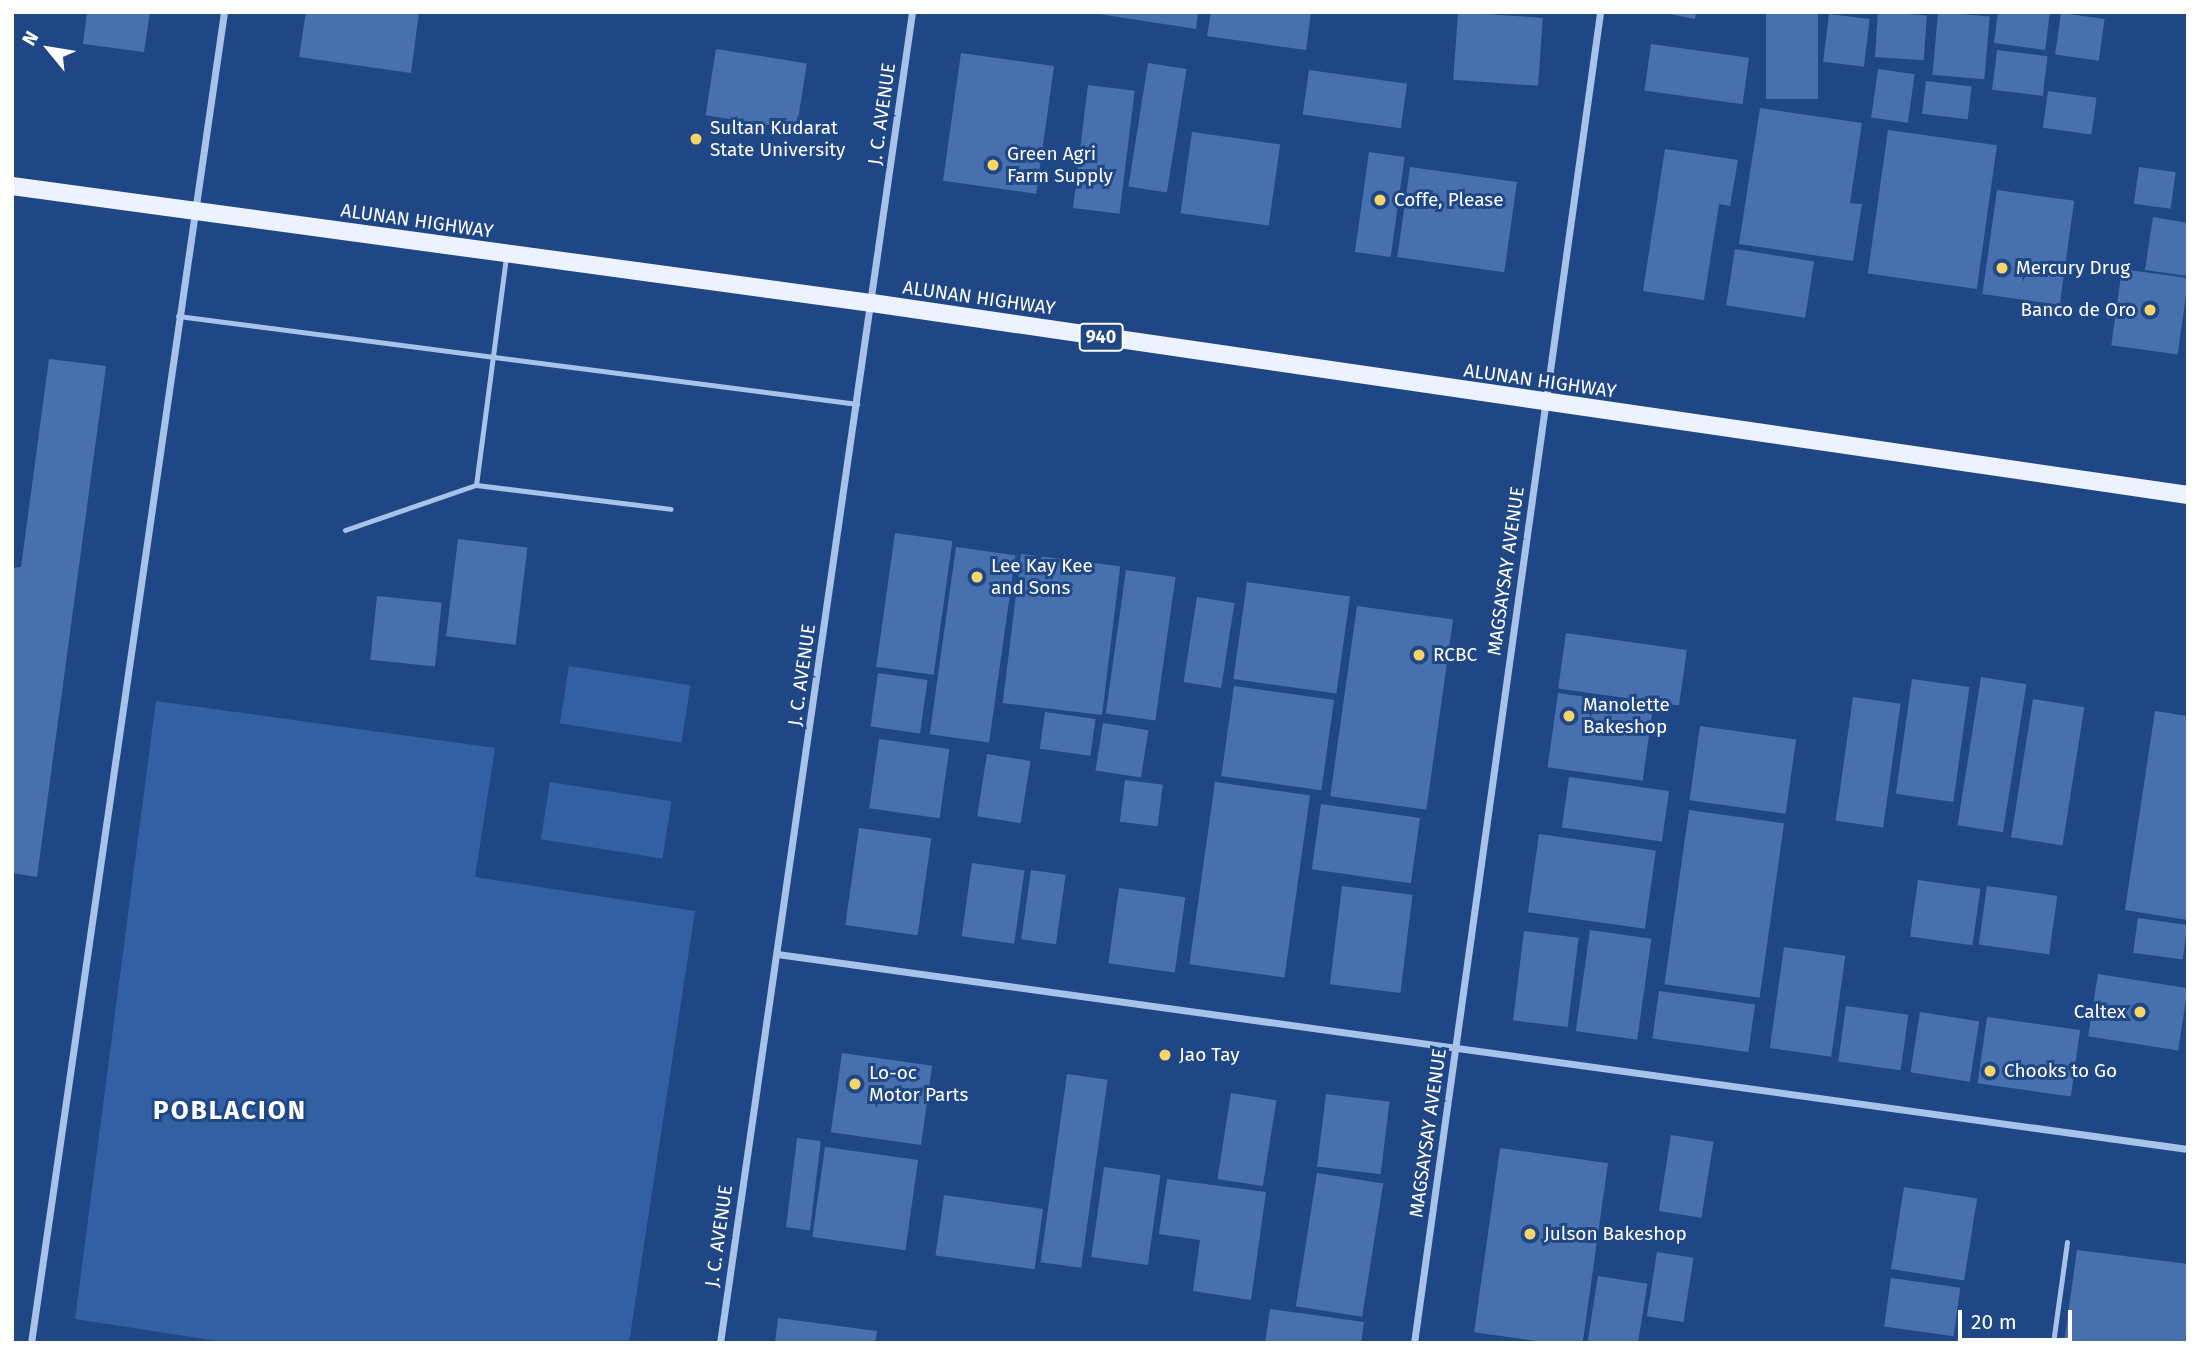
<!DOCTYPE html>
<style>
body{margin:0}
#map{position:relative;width:2200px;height:1355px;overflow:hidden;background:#204785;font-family:"Fira Sans",sans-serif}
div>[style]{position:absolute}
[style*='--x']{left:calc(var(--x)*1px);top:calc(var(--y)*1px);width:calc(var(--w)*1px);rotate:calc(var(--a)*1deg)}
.green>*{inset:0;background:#3360a3;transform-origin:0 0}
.building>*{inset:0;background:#4870ae;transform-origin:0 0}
.service>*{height:5px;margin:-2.5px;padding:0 2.5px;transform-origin:2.5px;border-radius:2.5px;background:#a8c3ea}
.minor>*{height:7px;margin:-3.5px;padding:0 3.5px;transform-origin:3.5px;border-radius:3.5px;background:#a8c3ea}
.primary>*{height:18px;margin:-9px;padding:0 9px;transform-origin:9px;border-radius:9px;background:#ecf2fe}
.dots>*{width:19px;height:19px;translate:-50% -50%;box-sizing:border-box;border:4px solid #204785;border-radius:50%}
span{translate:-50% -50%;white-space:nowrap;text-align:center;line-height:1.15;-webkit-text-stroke:6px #204785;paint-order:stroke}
.shield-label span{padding:2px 5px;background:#204785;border:2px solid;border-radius:5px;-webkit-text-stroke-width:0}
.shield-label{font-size:18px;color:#fff;font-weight:700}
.street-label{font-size:19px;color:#fff}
.poi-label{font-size:19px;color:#fff}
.left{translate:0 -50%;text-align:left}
.right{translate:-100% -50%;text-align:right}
.district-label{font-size:26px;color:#fff;font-weight:700;letter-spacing:2px}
.frame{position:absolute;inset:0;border:14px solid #fff;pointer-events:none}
.north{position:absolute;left:14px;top:14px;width:70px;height:70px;-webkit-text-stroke:5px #204785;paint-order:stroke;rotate:300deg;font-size:19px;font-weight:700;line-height:28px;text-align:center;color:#fff}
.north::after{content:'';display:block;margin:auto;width:24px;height:32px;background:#fff;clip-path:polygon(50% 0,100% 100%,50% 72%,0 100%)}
.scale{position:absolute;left:1958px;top:1310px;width:114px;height:32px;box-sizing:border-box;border:4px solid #fff;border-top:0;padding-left:9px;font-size:21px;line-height:24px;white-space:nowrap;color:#fff;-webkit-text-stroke:5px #204785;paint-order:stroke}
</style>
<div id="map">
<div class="green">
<div style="left:569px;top:666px;width:123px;height:58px;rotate:9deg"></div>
<div style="clip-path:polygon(156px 701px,495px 748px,475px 877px,695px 911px,629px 1343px,230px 1343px,75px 1319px)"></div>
<div style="left:550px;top:782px;width:123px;height:58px;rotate:9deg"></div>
</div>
<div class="building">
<div style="clip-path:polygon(87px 12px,150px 12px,144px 52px,83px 44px)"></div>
<div style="clip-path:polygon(306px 12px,419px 12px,411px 73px,299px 57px)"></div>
<div style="clip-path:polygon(1086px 12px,1198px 12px,1196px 29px)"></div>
<div style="clip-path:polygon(1211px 12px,1311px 12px,1306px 50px,1207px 36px)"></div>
<div style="left:1458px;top:12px;width:85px;height:68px;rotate:4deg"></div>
<div style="clip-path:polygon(1659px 12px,1696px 12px,1695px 19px)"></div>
<div style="left:1766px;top:12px;width:52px;height:87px"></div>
<div style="left:1878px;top:12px;width:49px;height:45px;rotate:4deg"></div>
<div style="left:1938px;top:12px;width:52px;height:63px;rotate:5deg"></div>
<div style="clip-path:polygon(1998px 12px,2050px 12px,2045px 50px,1994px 43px)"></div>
<div style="left:2061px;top:13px;width:44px;height:42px;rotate:8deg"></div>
<div style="left:1829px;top:14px;width:41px;height:48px;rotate:7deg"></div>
<div style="left:1651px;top:44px;width:99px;height:47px;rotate:8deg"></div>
<div style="left:716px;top:49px;width:92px;height:67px;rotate:9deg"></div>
<div style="left:1997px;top:50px;width:51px;height:40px;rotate:7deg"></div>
<div style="left:961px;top:53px;width:94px;height:129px;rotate:8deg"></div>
<div style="left:1148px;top:63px;width:39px;height:125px;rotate:9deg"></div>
<div style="left:1878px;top:69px;width:37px;height:49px;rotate:8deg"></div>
<div style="left:1309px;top:70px;width:99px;height:45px;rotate:8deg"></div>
<div style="left:1926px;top:81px;width:46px;height:33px;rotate:7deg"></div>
<div style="left:1088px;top:85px;width:47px;height:124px;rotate:7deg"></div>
<div style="left:2048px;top:91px;width:49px;height:37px;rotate:8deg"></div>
<div style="clip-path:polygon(1760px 108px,1862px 123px,1850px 203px,1862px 204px,1853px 261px,1739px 244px)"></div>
<div style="left:1888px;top:130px;width:110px;height:145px;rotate:8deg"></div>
<div style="left:1192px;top:132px;width:89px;height:82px;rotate:8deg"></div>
<div style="clip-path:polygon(1665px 149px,1738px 160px,1730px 206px,1719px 204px,1704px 300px,1643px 291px)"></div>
<div style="left:1369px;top:152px;width:36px;height:101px;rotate:8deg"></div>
<div style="left:1410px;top:167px;width:108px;height:91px;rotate:8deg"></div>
<div style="left:2139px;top:167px;width:37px;height:37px;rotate:8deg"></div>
<div style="left:1997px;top:190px;width:78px;height:105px;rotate:8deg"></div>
<div style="clip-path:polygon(2153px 217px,2188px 223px,2188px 276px,2145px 270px)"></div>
<div style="left:1735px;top:249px;width:80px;height:57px;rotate:9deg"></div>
<div style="left:2122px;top:269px;width:67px;height:77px;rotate:8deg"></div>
<div style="clip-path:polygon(49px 359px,106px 366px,37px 877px,12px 873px,12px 568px,21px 567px)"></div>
<div style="left:895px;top:533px;width:58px;height:135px;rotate:8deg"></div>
<div style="left:458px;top:539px;width:70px;height:98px;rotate:7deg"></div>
<div style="left:956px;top:547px;width:60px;height:189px;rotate:8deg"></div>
<div style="left:1021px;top:554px;width:100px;height:150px;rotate:7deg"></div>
<div style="left:1126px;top:570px;width:50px;height:145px;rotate:8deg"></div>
<div style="left:1247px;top:582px;width:104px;height:98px;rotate:8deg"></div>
<div style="left:377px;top:596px;width:65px;height:64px;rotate:6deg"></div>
<div style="left:1197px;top:597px;width:38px;height:86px;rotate:9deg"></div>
<div style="left:1357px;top:606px;width:97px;height:192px;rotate:8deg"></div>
<div style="left:1566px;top:633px;width:122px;height:56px;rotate:8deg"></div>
<div style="left:878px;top:673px;width:50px;height:54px;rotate:8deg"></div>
<div style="left:1981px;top:677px;width:46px;height:150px;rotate:9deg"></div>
<div style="left:1912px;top:679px;width:58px;height:116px;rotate:8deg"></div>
<div style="left:1234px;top:686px;width:101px;height:91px;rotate:8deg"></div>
<div style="left:1558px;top:693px;width:96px;height:75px;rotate:8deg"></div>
<div style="left:1853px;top:697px;width:48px;height:125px;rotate:8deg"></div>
<div style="left:2033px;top:699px;width:52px;height:140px;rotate:9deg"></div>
<div style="clip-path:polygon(2155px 711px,2188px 716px,2188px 920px,2125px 910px)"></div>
<div style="left:1045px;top:712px;width:51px;height:37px;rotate:8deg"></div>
<div style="left:1103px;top:723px;width:46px;height:48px;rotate:9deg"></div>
<div style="left:1700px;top:726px;width:97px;height:75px;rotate:8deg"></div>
<div style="left:879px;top:739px;width:71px;height:70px;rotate:8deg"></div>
<div style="left:987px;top:754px;width:44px;height:63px;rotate:9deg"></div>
<div style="left:1569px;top:777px;width:101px;height:51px;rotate:8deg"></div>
<div style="left:1125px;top:780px;width:38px;height:42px;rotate:7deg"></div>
<div style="left:1215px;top:782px;width:96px;height:184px;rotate:8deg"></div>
<div style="left:1321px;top:804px;width:100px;height:66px;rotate:8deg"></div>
<div style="left:1689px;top:810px;width:96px;height:176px;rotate:8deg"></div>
<div style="left:859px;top:828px;width:73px;height:98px;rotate:8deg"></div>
<div style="left:1539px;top:834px;width:118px;height:79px;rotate:8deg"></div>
<div style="left:972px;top:863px;width:53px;height:74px;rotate:8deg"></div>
<div style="left:1031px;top:870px;width:35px;height:70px;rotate:8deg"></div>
<div style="left:1918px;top:880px;width:63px;height:57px;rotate:8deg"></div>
<div style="left:1342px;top:886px;width:71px;height:99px;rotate:7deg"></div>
<div style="left:1987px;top:886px;width:71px;height:59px;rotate:8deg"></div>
<div style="left:1119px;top:888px;width:67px;height:76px;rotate:8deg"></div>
<div style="left:2138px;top:918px;width:50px;height:35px;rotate:8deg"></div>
<div style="left:1590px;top:930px;width:62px;height:102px;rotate:8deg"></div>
<div style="left:1524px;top:931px;width:55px;height:90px;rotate:7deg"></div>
<div style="left:1784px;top:947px;width:62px;height:102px;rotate:8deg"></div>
<div style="left:2098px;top:974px;width:91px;height:63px;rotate:9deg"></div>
<div style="left:1659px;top:991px;width:97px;height:48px;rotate:8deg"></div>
<div style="left:1846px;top:1006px;width:63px;height:56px;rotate:8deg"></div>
<div style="left:1920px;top:1012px;width:60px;height:61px;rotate:9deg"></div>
<div style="left:1987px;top:1017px;width:94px;height:67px;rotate:8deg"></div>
<div style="left:842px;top:1053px;width:91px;height:80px;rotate:8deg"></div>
<div style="left:1067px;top:1074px;width:41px;height:190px;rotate:8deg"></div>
<div style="left:1231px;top:1093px;width:46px;height:87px;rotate:9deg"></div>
<div style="left:1326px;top:1094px;width:64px;height:73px;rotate:7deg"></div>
<div style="left:1671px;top:1135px;width:43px;height:77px;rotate:9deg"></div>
<div style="left:797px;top:1138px;width:24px;height:90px;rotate:7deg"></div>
<div style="left:825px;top:1147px;width:94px;height:91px;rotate:8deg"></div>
<div style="left:1500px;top:1148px;width:109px;height:186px;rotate:8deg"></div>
<div style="left:1104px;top:1167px;width:57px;height:91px;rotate:8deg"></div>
<div style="left:1317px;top:1173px;width:67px;height:135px;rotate:9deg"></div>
<div style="clip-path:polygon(1167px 1179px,1266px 1192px,1251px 1300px,1193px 1291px,1200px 1240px,1159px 1234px)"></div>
<div style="left:1904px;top:1187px;width:74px;height:83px;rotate:9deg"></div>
<div style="left:944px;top:1195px;width:100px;height:61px;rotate:8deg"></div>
<div style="clip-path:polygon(2077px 1250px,2188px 1264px,2188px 1343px,2064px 1343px)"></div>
<div style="left:1657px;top:1252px;width:37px;height:65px;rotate:9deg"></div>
<div style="left:1598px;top:1276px;width:50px;height:68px;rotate:9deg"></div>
<div style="left:1891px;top:1278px;width:70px;height:49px;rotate:8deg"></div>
<div style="clip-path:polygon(1270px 1309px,1364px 1322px,1361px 1343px,1265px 1343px)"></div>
<div style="clip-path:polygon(778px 1318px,877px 1331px,875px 1343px,775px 1343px)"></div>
</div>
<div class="service">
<div style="--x:178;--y:316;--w:685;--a:7.38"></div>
<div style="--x:476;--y:485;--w:231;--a:-82.5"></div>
<div style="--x:345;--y:530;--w:139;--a:-19"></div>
<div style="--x:476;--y:485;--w:196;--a:7"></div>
<div style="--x:2053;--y:1343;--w:102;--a:-82.1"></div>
</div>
<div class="minor">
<div style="--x:777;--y:954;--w:1424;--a:7.87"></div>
<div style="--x:31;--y:1343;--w:1345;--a:-81.75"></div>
<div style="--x:720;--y:1343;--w:1345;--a:-81.79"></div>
<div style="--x:1414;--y:1343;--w:1344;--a:-82.04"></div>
</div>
<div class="primary">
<div style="--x:12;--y:186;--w:868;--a:7.75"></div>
<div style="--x:872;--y:303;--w:1330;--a:8.3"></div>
</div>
<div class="dots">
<div style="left:696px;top:139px;background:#f7d569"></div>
<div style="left:993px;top:165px;background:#f7d569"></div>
<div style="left:1380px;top:200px;background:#f7d569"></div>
<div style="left:2002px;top:268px;background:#f7d569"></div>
<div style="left:2150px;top:310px;background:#f7d569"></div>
<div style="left:977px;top:577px;background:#f7d569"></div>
<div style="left:1419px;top:655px;background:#f7d569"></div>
<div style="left:1569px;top:716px;background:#f7d569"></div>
<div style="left:2140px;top:1012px;background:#f7d569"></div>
<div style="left:1165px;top:1055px;background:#f7d569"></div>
<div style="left:1990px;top:1071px;background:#f7d569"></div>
<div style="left:855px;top:1084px;background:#f7d569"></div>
<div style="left:1530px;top:1234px;background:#f7d569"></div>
</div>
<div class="shield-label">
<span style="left:1101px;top:337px">940</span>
</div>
<div class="street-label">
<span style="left:882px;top:114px;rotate:-82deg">J. C. AVENUE</span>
<span style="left:417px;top:221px;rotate:8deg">ALUNAN HIGHWAY</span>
<span style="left:979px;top:298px;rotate:8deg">ALUNAN HIGHWAY</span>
<span style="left:1540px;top:381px;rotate:8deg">ALUNAN HIGHWAY</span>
<span style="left:1506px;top:571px;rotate:-82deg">MAGSAYSAY AVENUE</span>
<span style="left:802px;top:675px;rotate:-82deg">J. C. AVENUE</span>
<span style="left:1428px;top:1133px;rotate:-82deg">MAGSAYSAY AVENUE</span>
<span style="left:719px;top:1236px;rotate:-82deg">J. C. AVENUE</span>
</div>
<div class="poi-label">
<span class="left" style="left:710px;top:139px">Sultan Kudarat<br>State University</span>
<span class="left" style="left:1007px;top:165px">Green Agri<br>Farm Supply</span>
<span class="left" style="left:1394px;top:200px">Coffe, Please</span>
<span class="left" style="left:2016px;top:268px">Mercury Drug</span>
<span class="right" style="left:2136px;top:310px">Banco de Oro</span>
<span class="left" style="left:991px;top:577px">Lee Kay Kee<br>and Sons</span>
<span class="left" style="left:1433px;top:655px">RCBC</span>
<span class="left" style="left:1583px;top:716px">Manolette<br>Bakeshop</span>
<span class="right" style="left:2126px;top:1012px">Caltex</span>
<span class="left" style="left:1179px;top:1055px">Jao Tay</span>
<span class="left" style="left:2004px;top:1071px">Chooks to Go</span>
<span class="left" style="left:869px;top:1084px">Lo-oc<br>Motor Parts</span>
<span class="left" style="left:1544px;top:1234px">Julson Bakeshop</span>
</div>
<div class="district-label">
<span style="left:230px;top:1111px">POBLACION</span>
</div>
<div class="frame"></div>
<div class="north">N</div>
<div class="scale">20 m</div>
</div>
